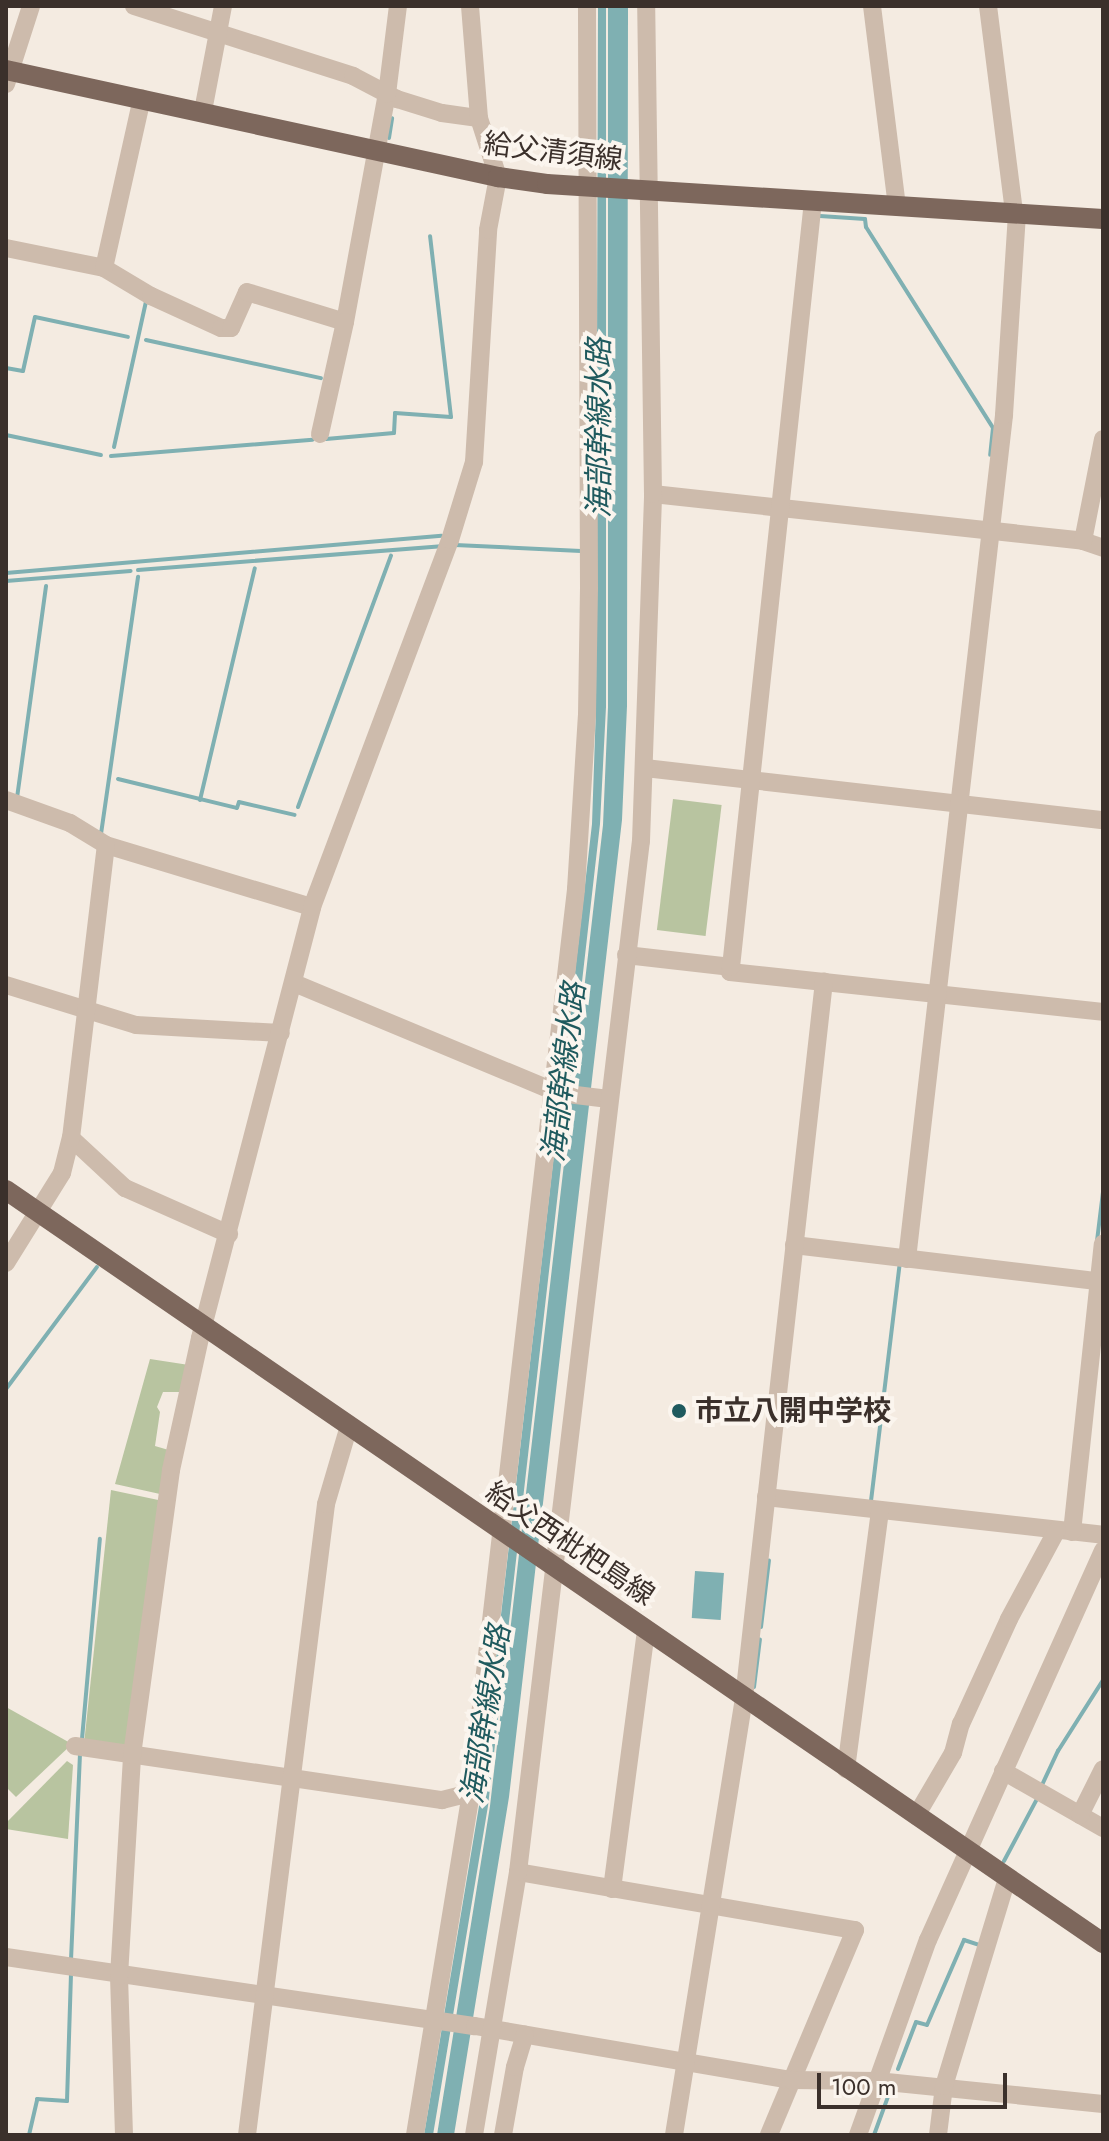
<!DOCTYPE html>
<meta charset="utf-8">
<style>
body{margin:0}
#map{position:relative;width:1109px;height:2141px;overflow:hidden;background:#f4ebe1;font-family:Jost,"Noto Sans JP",sans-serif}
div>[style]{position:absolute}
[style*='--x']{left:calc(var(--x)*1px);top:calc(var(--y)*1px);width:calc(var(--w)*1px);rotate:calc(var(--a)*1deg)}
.green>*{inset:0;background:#b8c4a0;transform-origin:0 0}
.water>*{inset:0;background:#7fb0b2;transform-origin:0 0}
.stream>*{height:4px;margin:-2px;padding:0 2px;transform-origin:2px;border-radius:2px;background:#7fb0b2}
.minor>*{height:18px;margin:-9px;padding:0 9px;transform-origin:9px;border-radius:9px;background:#cdbbac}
.major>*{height:20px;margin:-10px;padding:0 10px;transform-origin:10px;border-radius:10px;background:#7d675c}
.dots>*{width:22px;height:22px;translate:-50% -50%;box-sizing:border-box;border:4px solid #fbf5ee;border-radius:50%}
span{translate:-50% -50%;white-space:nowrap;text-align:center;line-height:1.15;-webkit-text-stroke:8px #fbf5ee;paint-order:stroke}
.street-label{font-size:28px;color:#3b302b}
.poi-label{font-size:28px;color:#3b302b;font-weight:700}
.left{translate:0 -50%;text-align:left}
.water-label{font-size:30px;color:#1f5a5e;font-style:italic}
.frame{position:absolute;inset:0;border:8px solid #3b302b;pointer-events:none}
.scale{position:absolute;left:817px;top:2073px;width:190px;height:36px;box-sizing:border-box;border:4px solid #3b302b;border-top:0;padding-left:10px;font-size:24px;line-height:28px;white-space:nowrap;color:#3b302b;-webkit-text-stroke:6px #fbf5ee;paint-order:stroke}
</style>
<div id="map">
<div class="green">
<div style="left:673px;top:799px;width:49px;height:132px;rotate:7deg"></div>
<div style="clip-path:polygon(150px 1359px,189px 1365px,180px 1392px,163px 1392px,157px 1407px,160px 1412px,155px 1446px,172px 1451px,160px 1494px,115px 1484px)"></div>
<div style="clip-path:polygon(111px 1490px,163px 1501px,131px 1745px,84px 1744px)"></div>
<div style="clip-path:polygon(6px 1707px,72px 1744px,16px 1797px,6px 1787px)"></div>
<div style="clip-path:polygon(67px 1761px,73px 1765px,68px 1839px,6px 1829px,6px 1823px)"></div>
</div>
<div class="water">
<div style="clip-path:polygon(598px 6px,606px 6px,606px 707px,600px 824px,488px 1806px,433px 2135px,424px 2135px,479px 1806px,592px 824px,596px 707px)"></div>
<div style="clip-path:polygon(608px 6px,628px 6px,627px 706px,622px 820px,509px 1797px,454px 2135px,437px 2135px,490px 1806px,603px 825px,608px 707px)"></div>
<div style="left:695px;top:1571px;width:29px;height:47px;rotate:4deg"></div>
</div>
<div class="stream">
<div style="--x:389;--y:138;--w:20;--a:-81"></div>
<div style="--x:820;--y:216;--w:45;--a:3.8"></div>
<div style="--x:865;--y:219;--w:8;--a:83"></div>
<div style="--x:866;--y:227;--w:238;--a:57.7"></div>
<div style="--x:993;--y:428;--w:27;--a:96"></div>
<div style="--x:146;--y:340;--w:179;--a:12.3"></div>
<div style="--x:6;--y:368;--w:17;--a:10"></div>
<div style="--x:23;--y:371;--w:55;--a:-77.5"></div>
<div style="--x:35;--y:317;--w:95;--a:12.1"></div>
<div style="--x:6;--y:435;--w:97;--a:11.9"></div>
<div style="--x:326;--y:439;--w:68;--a:-5"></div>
<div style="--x:394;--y:433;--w:20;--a:-87"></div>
<div style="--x:395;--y:413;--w:56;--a:4.1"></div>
<div style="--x:451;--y:417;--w:182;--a:-96.6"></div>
<div style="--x:114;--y:447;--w:149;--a:-77.6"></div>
<div style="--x:111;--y:456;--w:202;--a:-4.6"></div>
<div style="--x:455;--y:545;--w:126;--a:2.7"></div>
<div style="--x:138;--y:570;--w:304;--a:-4.5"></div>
<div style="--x:6;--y:573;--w:437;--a:-4.9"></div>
<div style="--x:6;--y:581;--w:125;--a:-4.6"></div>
<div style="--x:118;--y:779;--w:122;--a:13.7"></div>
<div style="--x:237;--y:808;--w:6;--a:-72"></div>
<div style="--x:239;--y:802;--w:57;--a:13.1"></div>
<div style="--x:17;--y:798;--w:214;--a:-82.2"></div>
<div style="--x:200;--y:800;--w:238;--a:-76.7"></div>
<div style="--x:298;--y:807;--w:268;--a:-69.7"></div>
<div style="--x:98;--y:832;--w:4;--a:34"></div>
<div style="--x:101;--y:834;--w:260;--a:-81.8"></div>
<div style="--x:1097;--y:1241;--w:49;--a:-83"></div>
<div style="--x:6;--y:1389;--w:152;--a:-53.3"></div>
<div style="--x:871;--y:1501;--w:240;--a:-83.1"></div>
<div style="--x:761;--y:1627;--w:67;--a:-83.2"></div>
<div style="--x:754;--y:1687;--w:48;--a:-82.9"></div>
<div style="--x:82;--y:1739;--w:201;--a:-84.9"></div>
<div style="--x:1042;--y:1785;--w:38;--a:-65"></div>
<div style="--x:1058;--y:1751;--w:84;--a:-57.6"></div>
<div style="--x:1004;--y:1861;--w:72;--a:-62"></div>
<div style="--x:71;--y:1960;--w:205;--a:-87.5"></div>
<div style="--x:898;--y:2069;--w:50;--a:-69"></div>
<div style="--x:916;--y:2022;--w:11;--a:15"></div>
<div style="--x:927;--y:2025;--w:93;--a:-66.5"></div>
<div style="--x:964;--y:1940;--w:19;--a:18"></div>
<div style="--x:29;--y:2135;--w:37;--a:-77"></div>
<div style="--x:37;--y:2099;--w:30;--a:4"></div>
<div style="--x:67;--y:2101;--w:128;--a:-88.2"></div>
<div style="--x:874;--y:2135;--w:44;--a:-69.9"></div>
</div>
<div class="minor">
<div style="--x:134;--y:6;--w:230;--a:17.7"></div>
<div style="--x:353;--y:76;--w:50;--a:27.6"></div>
<div style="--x:397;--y:99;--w:47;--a:17.3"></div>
<div style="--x:442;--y:113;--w:37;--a:8"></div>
<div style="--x:872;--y:6;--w:202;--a:82.9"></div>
<div style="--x:988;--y:6;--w:209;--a:82.8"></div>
<div style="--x:6;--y:84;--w:82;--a:-72.2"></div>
<div style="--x:203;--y:111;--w:107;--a:-79.2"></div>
<div style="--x:6;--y:248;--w:100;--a:11.5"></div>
<div style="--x:104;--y:268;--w:55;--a:30.8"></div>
<div style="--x:151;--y:296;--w:77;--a:24.6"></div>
<div style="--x:221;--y:328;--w:10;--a:0"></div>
<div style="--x:231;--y:328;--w:39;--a:-66"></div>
<div style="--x:247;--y:292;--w:102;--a:17"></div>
<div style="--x:345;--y:322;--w:232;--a:-79.6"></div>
<div style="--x:387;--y:94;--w:89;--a:-82.9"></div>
<div style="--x:104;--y:268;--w:174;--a:-77.4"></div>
<div style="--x:320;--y:434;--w:115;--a:-77.4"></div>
<div style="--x:653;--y:494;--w:433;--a:6.2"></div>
<div style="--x:1083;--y:541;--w:21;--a:19"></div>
<div style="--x:1083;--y:541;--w:104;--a:-78.9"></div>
<div style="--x:645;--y:768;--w:461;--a:6.5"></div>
<div style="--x:6;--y:800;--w:68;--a:19.8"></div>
<div style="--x:70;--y:823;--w:42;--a:31.4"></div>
<div style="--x:106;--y:845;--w:215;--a:16.8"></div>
<div style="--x:626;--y:955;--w:106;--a:6.5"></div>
<div style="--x:731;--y:967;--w:5;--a:101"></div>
<div style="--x:730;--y:972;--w:375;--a:6.1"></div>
<div style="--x:731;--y:967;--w:770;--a:-83.89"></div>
<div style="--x:294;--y:983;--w:278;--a:22.6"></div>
<div style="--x:6;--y:985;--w:136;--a:17.1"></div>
<div style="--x:136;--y:1025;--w:145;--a:3.2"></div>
<div style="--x:551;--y:1092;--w:58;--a:6.9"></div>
<div style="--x:71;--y:1138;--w:74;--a:42.8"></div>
<div style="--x:125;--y:1188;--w:114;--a:23.9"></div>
<div style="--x:794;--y:1245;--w:311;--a:6.8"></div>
<div style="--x:907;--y:1259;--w:850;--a:-83.44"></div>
<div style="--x:1004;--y:415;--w:201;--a:-86.3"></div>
<div style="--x:6;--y:1263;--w:106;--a:-58.1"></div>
<div style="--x:62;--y:1173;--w:36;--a:-76"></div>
<div style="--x:71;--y:1138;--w:295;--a:-83.2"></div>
<div style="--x:766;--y:1497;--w:339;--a:6.4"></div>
<div style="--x:1072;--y:1532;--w:290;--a:-83.9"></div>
<div style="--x:75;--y:1746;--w:371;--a:8.4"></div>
<div style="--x:442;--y:1800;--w:30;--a:-14"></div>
<div style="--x:846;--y:1769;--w:261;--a:-82.5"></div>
<div style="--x:1003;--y:1771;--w:115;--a:29.7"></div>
<div style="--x:1080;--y:1815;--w:51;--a:-63.4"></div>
<div style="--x:916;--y:1816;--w:73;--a:-59.6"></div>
<div style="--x:953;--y:1753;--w:30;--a:-75"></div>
<div style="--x:961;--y:1724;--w:115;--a:-65.4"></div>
<div style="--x:1009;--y:1619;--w:101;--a:-61.7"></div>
<div style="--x:518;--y:1872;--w:342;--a:9.8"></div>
<div style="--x:855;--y:1930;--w:222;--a:112.8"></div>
<div style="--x:612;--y:1889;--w:262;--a:-82.5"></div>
<div style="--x:6;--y:1957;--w:474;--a:8.4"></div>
<div style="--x:475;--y:2026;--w:321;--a:9.7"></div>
<div style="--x:791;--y:2080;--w:86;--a:0.7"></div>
<div style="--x:877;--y:2081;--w:227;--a:5.8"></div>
<div style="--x:124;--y:2135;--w:159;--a:-91.8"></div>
<div style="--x:119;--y:1976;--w:221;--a:-86.6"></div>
<div style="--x:132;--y:1755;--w:288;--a:-82.2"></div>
<div style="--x:171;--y:1470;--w:135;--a:-77.6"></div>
<div style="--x:200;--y:1338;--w:445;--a:-75.4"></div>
<div style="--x:312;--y:907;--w:392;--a:-69.4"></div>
<div style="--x:450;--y:540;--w:82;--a:-72.9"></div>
<div style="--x:474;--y:462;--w:232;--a:-86.5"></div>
<div style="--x:488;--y:230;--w:54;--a:-79.3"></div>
<div style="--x:498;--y:177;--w:62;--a:-107.9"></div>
<div style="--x:479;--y:118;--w:112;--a:-94.6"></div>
<div style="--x:247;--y:2135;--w:636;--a:-82.86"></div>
<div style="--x:326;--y:1504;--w:81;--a:-73.6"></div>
<div style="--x:415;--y:2135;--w:347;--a:-80.7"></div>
<div style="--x:471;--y:1793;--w:910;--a:-83.37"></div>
<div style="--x:576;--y:889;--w:174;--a:-86.4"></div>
<div style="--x:587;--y:715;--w:126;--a:-89.1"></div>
<div style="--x:589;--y:589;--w:583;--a:-90.2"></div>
<div style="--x:474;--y:2135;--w:267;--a:-80.5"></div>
<div style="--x:518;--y:1872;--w:1038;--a:-83.2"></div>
<div style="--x:641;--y:841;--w:347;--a:-88"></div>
<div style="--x:653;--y:494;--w:488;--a:-90.8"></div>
<div style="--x:503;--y:2135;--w:69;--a:-80"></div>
<div style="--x:515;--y:2067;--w:34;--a:-73"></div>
<div style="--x:674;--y:2135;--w:443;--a:-80.9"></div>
<div style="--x:744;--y:1698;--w:721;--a:-83.63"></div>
<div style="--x:858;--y:2135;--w:207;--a:-70.3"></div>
<div style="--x:928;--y:1940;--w:427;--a:-65.8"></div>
<div style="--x:938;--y:2135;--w:49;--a:-83"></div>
<div style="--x:944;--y:2086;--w:216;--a:-73.1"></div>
</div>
<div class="major">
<div style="--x:6;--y:70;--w:504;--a:12.27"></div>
<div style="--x:498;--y:177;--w:49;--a:8.1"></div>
<div style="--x:547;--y:184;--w:557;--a:3.6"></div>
<div style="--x:6;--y:1190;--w:1331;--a:34.47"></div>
</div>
<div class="dots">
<div style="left:679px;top:1411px;background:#1f5a5e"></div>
</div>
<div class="street-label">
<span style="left:553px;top:152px;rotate:7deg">給父清須線</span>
<span style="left:570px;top:1544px;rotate:34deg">給父西枇杷島線</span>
</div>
<div class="poi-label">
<span class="left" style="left:695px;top:1411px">市立八開中学校</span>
</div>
<div class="water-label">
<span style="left:599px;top:428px;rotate:-90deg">海部幹線水路</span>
<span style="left:564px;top:1072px;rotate:-83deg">海部幹線水路</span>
<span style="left:486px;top:1714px;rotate:-81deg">海部幹線水路</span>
</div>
<div class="frame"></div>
<div class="scale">100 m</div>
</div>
